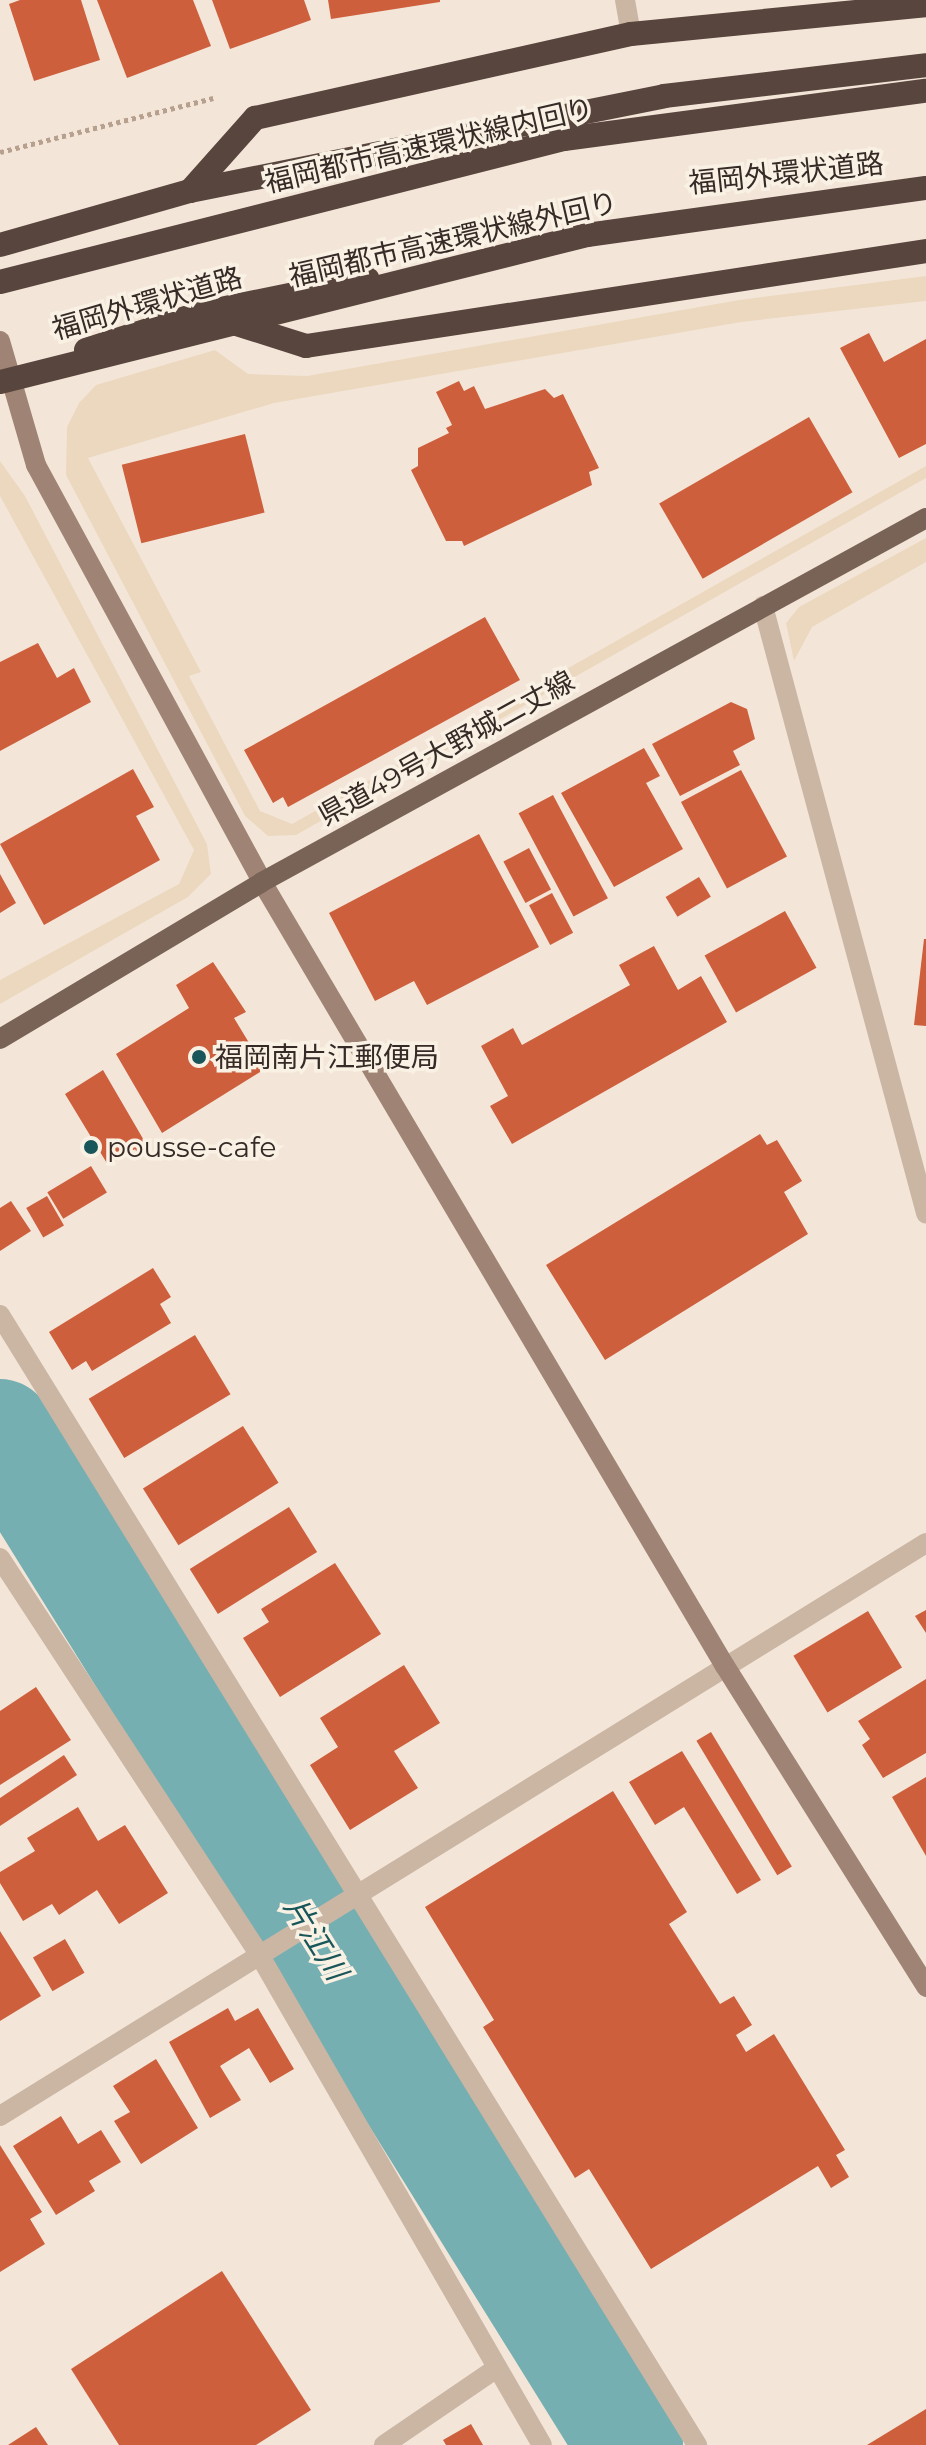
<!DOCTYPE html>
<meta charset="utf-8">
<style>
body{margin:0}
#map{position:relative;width:926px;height:2445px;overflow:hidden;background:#f3e6d9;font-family:Montserrat,"Noto Sans JP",sans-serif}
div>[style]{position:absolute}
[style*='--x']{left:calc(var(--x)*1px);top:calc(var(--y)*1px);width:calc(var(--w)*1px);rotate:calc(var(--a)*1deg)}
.plaza>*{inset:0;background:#ecd8bf}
.river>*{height:106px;margin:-53px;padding:0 53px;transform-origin:53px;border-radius:53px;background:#76afb1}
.building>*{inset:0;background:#cd5f3d;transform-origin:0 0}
.path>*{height:5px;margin-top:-2.5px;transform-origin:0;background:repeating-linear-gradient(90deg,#b7a08e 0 4px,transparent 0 8px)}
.street>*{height:20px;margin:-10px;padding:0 10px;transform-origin:10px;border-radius:10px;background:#cbb6a4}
.secondary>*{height:20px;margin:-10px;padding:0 10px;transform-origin:10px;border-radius:10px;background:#9f8475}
.primary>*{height:20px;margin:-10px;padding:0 10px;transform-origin:10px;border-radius:10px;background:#796256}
.highway>*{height:24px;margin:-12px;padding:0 12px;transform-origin:12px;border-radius:12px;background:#58453d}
.highway-bridge>*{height:24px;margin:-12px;padding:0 12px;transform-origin:12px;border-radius:12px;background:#58453d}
.dots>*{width:22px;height:22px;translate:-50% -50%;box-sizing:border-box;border:4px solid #faf1e5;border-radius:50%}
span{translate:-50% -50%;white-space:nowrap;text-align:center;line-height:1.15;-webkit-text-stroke:7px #faf1e5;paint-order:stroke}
.street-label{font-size:28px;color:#362b26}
.poi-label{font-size:28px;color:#362b26}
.left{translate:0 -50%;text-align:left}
.water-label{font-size:30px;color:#19565a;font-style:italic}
</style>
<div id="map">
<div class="plaza">
<div style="clip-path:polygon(926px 276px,926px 301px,741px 322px,274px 403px,88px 458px,201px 672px,189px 676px,260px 811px,292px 824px,926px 466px,926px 478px,296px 835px,268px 836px,245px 816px,66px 475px,67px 427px,79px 403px,96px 385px,215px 350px,248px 374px,307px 376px,739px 300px)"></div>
<div style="clip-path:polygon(0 461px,25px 496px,207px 844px,211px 874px,188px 897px,0 1004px,0 980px,179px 884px,194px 850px,0 496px)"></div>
<div style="clip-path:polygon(926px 538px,926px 562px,812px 627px,794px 661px,786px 623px,799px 607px)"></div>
</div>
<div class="river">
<div style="--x:0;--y:1432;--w:1193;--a:58.12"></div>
</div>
<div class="building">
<div style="clip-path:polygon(20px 0,81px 0,100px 60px,34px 81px,9px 4px)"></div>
<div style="clip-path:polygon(97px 0,193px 0,211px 46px,127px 78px)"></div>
<div style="clip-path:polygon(212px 0,304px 0,311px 20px,230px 49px)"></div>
<div style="clip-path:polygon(328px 0,440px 0,440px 2px,331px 19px)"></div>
<div style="clip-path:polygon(869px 333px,884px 362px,926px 339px,926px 444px,899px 458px,840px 348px)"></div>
<div style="clip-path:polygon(459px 381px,464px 391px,474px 386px,485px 409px,545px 389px,554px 398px,563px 394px,599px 468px,589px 472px,592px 485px,464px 546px,462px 541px,446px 541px,411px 470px,418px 466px,418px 448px,449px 433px,446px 428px,452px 425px,436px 392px)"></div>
<div style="left:809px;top:417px;width:87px;height:173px;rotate:60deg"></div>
<div style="left:245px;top:434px;width:81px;height:127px;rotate:76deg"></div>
<div style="clip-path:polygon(485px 617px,520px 680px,288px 807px,283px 797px,273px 803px,244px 750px)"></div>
<div style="clip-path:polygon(38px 643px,57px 678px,74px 668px,91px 702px,0 751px,0 662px)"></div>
<div style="clip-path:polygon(731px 702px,747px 709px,755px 739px,733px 751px,740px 765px,680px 796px,652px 744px)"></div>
<div style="clip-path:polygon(644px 748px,660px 776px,646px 783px,683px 849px,614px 887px,561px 793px)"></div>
<div style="clip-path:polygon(133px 769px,154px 807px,136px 816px,160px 860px,44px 925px,0 844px)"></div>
<div style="left:741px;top:770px;width:98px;height:68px;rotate:62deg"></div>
<div style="left:553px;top:795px;width:117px;height:39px;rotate:62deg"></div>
<div style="clip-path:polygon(479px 834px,539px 947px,427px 1005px,414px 981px,375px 1001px,329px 913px)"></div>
<div style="left:529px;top:848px;width:47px;height:29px;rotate:62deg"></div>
<div style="clip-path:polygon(0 874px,16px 903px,0 913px)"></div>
<div style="left:699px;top:877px;width:23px;height:39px;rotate:59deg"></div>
<div style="left:552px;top:893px;width:45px;height:26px;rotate:62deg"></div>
<div style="left:785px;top:911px;width:65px;height:92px;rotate:61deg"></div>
<div style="clip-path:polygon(924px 939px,926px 939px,926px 1026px,914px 1025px)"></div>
<div style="clip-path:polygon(654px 946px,678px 990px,701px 976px,727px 1022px,512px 1144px,490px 1106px,508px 1096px,481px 1046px,513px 1028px,522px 1045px,630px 985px,619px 965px)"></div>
<div style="clip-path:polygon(213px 962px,246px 1012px,234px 1018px,265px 1069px,162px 1133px,116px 1054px,189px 1008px,176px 985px)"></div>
<div style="clip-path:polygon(103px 1070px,149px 1149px,139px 1156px,135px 1149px,108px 1165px,65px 1094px)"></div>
<div style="clip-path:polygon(760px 1134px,767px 1145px,777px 1140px,802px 1181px,784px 1192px,808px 1234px,605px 1360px,546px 1265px)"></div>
<div style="left:91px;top:1166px;width:31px;height:51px;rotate:59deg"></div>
<div style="left:47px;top:1196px;width:34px;height:24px;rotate:60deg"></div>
<div style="clip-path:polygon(11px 1201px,31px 1231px,0 1251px,0 1208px)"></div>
<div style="clip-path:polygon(153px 1268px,171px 1297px,160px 1304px,171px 1323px,92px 1371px,86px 1361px,72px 1370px,49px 1332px)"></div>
<div style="left:195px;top:1335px;width:69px;height:124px;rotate:59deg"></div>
<div style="left:243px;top:1426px;width:67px;height:118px;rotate:58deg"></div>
<div style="left:289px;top:1507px;width:53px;height:117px;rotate:58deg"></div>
<div style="clip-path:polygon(335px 1563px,381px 1634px,280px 1697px,243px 1638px,269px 1622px,261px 1609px)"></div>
<div style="clip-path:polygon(926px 1610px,926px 1633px,915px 1616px)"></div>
<div style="left:868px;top:1611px;width:66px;height:87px;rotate:59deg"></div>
<div style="clip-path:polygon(404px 1665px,440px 1723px,394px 1751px,418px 1788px,350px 1830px,310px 1765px,338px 1747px,320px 1718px)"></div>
<div style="clip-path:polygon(926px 1679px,926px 1753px,883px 1778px,862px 1745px,870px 1739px,858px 1721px)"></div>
<div style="clip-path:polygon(36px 1687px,71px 1740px,0 1785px,0 1711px)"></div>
<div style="left:711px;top:1732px;width:157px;height:17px;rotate:59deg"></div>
<div style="clip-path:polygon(682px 1751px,761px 1880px,737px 1894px,684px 1807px,655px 1825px,629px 1782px)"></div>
<div style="clip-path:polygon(64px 1755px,77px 1775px,0 1826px,0 1798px)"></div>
<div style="clip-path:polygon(926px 1777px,926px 1856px,892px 1797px)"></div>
<div style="clip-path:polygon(613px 1791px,687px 1912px,669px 1924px,720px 2004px,734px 1996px,752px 2025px,736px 2035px,746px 2052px,774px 2034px,845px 2150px,836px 2155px,849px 2177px,831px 2188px,818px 2166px,651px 2269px,589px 2169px,575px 2178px,483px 2027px,494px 2020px,425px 1907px)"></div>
<div style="clip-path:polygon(78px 1807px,98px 1841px,125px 1825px,168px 1893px,119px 1924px,97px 1890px,59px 1915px,52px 1904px,23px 1921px,0 1883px,0 1872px,35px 1851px,27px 1838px)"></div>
<div style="clip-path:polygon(0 1931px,41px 1996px,0 2021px)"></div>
<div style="left:65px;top:1939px;width:39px;height:37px;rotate:60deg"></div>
<div style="clip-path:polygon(228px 2008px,235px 2021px,258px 2008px,294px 2069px,270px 2083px,249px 2048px,220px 2066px,241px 2100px,210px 2118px,169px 2042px)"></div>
<div style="clip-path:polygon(156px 2059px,198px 2128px,141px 2164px,114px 2121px,130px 2112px,113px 2086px)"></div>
<div style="clip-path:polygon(61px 2116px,78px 2144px,101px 2130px,121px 2162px,89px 2181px,95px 2191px,56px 2215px,13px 2146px)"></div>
<div style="clip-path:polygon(0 2145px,42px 2212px,30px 2219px,45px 2244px,0 2272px)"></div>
<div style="clip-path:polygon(222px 2271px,311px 2410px,256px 2445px,119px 2445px,71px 2369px)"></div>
<div style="clip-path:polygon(926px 2409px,926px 2445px,867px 2445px)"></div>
<div style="clip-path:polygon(471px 2424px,483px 2445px,446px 2445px,443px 2440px)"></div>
<div style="clip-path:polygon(36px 2427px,48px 2445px,8px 2445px)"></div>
</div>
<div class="path">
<div style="--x:0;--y:152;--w:220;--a:-14.2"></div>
</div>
<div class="street">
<div style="--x:625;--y:0;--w:35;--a:80"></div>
<div style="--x:763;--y:606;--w:629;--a:74.97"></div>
<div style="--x:0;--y:1315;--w:1328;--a:58.33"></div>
<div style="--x:0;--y:1558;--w:475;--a:56.8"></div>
<div style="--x:260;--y:1956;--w:564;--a:60.03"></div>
<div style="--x:0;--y:2116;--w:1089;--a:-31.75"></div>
<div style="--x:384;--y:2445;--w:137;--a:-34.3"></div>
</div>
<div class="secondary">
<div style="--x:0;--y:341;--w:129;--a:73.8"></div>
<div style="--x:36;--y:465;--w:474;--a:61.5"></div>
<div style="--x:262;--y:882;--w:911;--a:59.44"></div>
<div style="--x:725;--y:1666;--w:379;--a:57.9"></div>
</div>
<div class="primary">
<div style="--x:0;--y:1039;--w:305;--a:-30.9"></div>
<div style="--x:262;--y:882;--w:757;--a:-28.73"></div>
</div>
<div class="highway">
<div style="--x:190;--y:191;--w:98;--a:-48.3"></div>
<div style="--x:255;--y:118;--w:385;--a:-12.6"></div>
<div style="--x:631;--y:34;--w:296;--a:-5.6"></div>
<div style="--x:0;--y:245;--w:198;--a:-15.9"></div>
<div style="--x:190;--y:191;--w:483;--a:-11.3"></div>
<div style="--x:664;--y:96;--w:264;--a:-6.7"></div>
<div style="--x:0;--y:282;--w:582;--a:-14.23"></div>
<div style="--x:564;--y:139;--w:365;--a:-7.6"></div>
<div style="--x:224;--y:320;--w:86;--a:17.6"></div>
<div style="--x:306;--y:346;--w:627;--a:-8.71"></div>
<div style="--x:86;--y:350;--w:121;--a:-17.8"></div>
<div style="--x:201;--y:313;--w:170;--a:-11.5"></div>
</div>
<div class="highway-bridge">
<div style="--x:0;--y:382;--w:605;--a:-14.06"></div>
<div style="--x:587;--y:235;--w:342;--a:-7.9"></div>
</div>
<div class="dots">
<div style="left:199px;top:1057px;background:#19565a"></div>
<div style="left:91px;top:1147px;background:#19565a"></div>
</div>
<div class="street-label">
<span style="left:429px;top:145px;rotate:-13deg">福岡都市高速環状線内回り</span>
<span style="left:786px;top:173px;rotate:-6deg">福岡外環状道路</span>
<span style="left:453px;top:239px;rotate:-13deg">福岡都市高速環状線外回り</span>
<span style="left:147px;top:303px;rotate:-16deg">福岡外環状道路</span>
<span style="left:446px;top:748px;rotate:-29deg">県道49号大野城二丈線</span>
</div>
<div class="poi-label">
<span class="left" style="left:215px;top:1057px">福岡南片江郵便局</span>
<span class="left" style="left:107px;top:1147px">pousse-cafe</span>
</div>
<div class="water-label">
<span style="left:315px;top:1939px;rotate:58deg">片江川</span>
</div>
</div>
